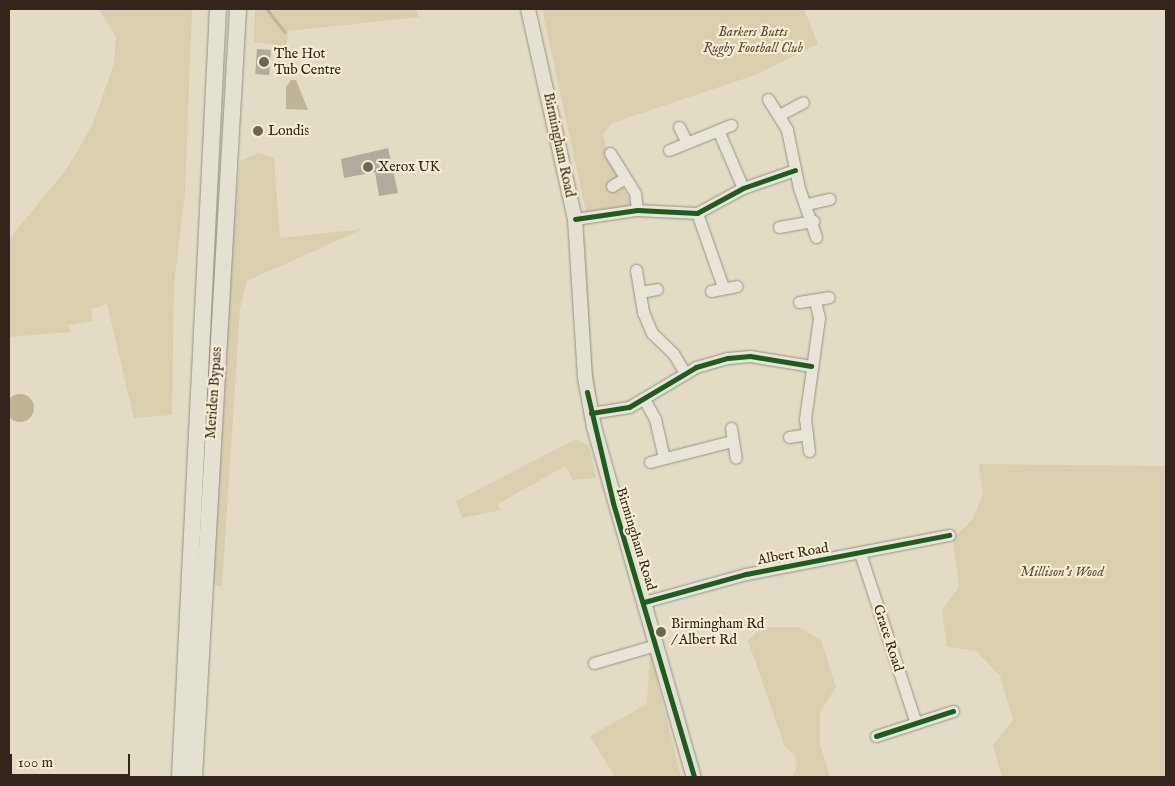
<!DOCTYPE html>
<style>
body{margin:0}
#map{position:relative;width:1175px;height:786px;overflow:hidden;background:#e2dcc4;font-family:"IM FELL English",serif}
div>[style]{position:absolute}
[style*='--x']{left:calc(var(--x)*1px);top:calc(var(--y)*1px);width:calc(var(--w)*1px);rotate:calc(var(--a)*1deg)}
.green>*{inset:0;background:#d8cfaf}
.water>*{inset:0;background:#beb496}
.round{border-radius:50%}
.stream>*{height:2.5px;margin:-1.25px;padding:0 1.25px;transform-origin:1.25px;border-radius:1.25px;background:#beb496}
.building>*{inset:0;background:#b0ab9b;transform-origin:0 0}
.roads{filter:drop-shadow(0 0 1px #969182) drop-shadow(0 0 1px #969182)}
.minor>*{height:11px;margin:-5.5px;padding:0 5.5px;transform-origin:5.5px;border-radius:5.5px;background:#e8e4d8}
.major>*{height:14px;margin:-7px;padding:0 7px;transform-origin:7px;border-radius:7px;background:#e4e0d2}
.highway>*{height:16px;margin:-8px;padding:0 8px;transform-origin:8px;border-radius:8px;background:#e4e0d2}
.cycleway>*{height:5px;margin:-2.5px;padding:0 2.5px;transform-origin:2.5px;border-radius:2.5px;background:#1b5e20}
.dots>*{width:14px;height:14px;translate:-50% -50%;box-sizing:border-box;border:2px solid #f5edd0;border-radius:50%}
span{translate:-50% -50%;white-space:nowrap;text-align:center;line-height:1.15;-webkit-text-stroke:4.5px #f5edd0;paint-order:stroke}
.park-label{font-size:14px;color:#584d3c;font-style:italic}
.poi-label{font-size:14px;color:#31251c}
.left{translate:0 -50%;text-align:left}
.street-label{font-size:14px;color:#31251c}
.frame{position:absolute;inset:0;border:10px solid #31251c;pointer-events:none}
.scale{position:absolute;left:10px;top:754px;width:120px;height:22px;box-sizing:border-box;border:2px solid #31251c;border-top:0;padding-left:6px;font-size:15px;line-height:18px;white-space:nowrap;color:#31251c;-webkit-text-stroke:4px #f5edd0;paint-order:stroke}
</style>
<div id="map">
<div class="green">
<div style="clip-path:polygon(99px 9px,192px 9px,185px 193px,174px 285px,172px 415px,134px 418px,107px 304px,91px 309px,93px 321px,68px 325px,71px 332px,9px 337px,9px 239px,66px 170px,92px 126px,114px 63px,116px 37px)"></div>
<div style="clip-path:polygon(255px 9px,416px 9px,419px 17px,288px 31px,286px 46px,254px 42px)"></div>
<div style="clip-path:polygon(542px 9px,804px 9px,818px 44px,758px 74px,612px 123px,603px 134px,609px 161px,632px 205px,586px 212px)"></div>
<div style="clip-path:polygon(258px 153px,274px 158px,280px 238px,363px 229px,247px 281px,240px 309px,222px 587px,213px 584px,231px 252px,240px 161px)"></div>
<div style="clip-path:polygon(584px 229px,586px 245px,592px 362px,598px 404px,592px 384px)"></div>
<div style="clip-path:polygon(576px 439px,589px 446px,596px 478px,573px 480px,565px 466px,498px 504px,501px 510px,462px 518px,456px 501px)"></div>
<div style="clip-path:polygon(979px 464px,1166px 466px,1166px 777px,1002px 777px,993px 745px,1013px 720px,1000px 676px,976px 651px,947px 647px,942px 610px,959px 587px,953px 539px,973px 519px,983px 494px)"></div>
<div style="clip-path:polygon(762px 627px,798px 627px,821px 640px,836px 687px,820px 712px,820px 744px,830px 777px,792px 777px,797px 766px,794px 754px,785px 747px,748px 641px)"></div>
<div style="clip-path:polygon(650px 652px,681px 777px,615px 777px,590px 736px,647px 704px)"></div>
</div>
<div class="water">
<div style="clip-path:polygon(291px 80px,296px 80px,308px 110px,286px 109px,286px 87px)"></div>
<div class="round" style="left:6px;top:394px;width:28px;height:28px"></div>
</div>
<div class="stream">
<div style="--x:267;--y:9;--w:29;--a:52"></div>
</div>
<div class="building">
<div style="left:257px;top:49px;width:14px;height:25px;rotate:4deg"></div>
<div style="clip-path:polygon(388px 148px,398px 193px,379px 196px,375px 172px,344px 178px,341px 159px)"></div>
</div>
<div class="roads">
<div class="minor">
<div style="--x:768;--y:99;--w:36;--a:58"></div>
<div style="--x:787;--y:130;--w:59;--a:78.3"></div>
<div style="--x:799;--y:188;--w:52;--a:70.9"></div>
<div style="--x:779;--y:115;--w:27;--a:-28"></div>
<div style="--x:679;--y:127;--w:16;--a:63"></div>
<div style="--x:718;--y:130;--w:63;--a:66.7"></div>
<div style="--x:669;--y:150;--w:67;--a:-22"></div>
<div style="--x:610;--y:153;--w:47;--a:58"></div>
<div style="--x:635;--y:193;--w:17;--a:83"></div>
<div style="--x:612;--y:186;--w:15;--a:-32"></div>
<div style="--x:807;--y:204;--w:23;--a:-13"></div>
<div style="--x:697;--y:213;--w:78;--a:70.6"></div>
<div style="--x:575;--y:219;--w:63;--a:-8.3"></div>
<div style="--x:637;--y:210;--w:60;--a:2.9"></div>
<div style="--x:697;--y:213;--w:52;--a:-28.5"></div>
<div style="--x:743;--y:188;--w:55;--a:-19.1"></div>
<div style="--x:779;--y:227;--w:35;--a:-10"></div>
<div style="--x:636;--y:270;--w:43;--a:80.5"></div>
<div style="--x:643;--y:312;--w:23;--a:67"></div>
<div style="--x:652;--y:333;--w:29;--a:44"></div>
<div style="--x:673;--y:353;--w:23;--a:59"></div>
<div style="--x:711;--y:291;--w:26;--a:-11"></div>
<div style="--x:640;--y:292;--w:17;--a:-10"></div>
<div style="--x:799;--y:302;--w:30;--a:-9"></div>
<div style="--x:644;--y:399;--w:23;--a:61"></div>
<div style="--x:655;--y:419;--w:39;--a:77"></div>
<div style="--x:591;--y:413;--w:38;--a:-9"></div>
<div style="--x:629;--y:407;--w:78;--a:-30.8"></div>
<div style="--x:696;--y:367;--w:33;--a:-16"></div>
<div style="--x:728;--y:358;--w:22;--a:-5"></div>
<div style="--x:750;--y:356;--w:62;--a:9.3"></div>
<div style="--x:731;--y:428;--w:30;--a:81"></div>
<div style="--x:789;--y:437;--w:18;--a:-9"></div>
<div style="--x:809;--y:451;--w:32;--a:-97"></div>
<div style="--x:805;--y:419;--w:102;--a:-82.1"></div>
<div style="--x:819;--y:318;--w:18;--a:-103"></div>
<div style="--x:650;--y:462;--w:85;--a:-14.4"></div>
<div style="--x:860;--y:553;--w:179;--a:71.8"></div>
<div style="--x:644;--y:602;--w:106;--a:-15.4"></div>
<div style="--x:746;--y:574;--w:207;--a:-10.9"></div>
<div style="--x:594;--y:663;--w:65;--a:-16.2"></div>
<div style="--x:876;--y:736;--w:81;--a:-18"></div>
</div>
<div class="major">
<div style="--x:528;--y:9;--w:215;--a:77.4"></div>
<div style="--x:575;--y:219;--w:159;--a:86.4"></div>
<div style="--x:585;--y:378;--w:50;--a:79.6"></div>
<div style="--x:594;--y:427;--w:364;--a:74.1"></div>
</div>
<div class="highway">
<div style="--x:180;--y:777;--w:769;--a:-87.17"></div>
<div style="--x:194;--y:777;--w:769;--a:-86.72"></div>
</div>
</div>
<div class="cycleway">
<div style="--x:575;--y:219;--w:63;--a:-8.3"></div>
<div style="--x:637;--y:210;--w:60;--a:2.9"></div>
<div style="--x:697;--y:213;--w:52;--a:-28.5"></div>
<div style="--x:743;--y:188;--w:55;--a:-19.1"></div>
<div style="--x:587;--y:392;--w:114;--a:76.8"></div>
<div style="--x:613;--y:503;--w:286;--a:73.5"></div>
<div style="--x:591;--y:413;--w:38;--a:-9"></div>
<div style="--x:629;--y:407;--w:78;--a:-30.8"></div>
<div style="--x:696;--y:367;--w:33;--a:-16"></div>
<div style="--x:728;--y:358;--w:22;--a:-5"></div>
<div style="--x:750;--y:356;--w:62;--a:9.3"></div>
<div style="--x:644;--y:602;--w:106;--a:-15.4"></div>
<div style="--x:746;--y:574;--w:207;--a:-10.9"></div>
<div style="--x:876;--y:736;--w:81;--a:-18"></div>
</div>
<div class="dots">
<div style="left:264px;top:62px;background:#6f6557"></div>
<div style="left:258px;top:131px;background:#6f6557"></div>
<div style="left:368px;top:167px;background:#6f6557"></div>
<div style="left:661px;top:632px;background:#6f6557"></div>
</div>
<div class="park-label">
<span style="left:753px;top:40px">Barkers Butts<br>Rugby Football Club</span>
<span style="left:1062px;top:572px">Millison's Wood</span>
</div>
<div class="poi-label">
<span class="left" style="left:274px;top:62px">The Hot<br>Tub Centre</span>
<span class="left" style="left:268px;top:131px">Londis</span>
<span class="left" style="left:378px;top:167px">Xerox UK</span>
<span class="left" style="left:671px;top:632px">Birmingham Rd<br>/ Albert Rd</span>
</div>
<div class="street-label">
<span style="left:559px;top:145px;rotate:78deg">Birmingham Road</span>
<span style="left:214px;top:393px;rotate:-86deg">Meriden Bypass</span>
<span style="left:636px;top:539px;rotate:73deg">Birmingham Road</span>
<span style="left:793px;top:554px;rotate:-10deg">Albert Road</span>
<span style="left:888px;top:638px;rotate:72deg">Grace Road</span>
</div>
<div class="frame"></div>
<div class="scale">100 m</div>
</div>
